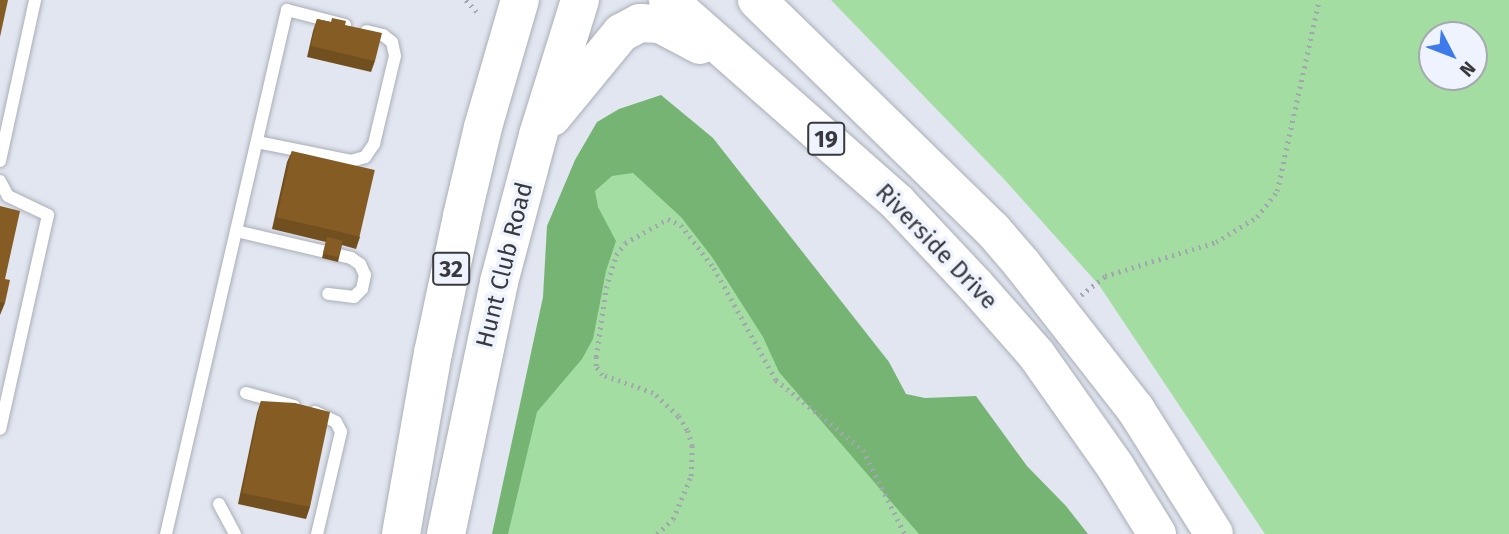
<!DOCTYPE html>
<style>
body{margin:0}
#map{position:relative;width:1509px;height:534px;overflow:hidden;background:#e1e6f0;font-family:"Fira Sans",sans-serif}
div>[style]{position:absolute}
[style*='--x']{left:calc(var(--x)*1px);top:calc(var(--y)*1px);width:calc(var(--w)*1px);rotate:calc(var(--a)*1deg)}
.green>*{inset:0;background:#a4dda2}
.forest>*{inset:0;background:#76b474}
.path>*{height:4.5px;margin-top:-2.25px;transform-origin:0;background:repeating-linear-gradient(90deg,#a2a6ae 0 2px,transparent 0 7px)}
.roads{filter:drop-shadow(0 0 2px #aaaeb8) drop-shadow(0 0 2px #aaaeb8)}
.lane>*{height:12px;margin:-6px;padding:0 6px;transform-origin:6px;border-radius:6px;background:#fff}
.primary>*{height:38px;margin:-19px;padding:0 19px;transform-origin:19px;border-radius:19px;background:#fff}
.wall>*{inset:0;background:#724f1f}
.building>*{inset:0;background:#855c24;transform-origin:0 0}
span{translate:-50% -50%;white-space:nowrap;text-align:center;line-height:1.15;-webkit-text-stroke:7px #eef3fd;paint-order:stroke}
.shield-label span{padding:2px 5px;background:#eef3fd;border:2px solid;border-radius:5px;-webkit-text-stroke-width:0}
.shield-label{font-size:23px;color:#38393d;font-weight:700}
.street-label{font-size:24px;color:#38393d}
.north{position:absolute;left:1418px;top:21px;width:70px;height:70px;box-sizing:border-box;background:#eef3fd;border:2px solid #a5a9b0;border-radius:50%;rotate:132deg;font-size:19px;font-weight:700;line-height:28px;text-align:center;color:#38393d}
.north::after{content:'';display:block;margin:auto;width:24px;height:32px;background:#3d7bea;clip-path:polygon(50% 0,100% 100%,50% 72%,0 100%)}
</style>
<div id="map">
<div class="green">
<div style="clip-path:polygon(evenodd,831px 0,1509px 0,1509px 534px,1265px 534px,1099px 285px,1003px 178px,831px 0,1474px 35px,1474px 77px,1432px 77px,1432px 35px,1474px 35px)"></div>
<div style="clip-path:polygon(643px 115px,999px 534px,505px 534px,579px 197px)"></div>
</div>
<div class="forest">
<div style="clip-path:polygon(661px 95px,713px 138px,889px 362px,906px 394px,925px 398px,976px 396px,1027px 466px,1066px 506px,1088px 534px,919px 534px,779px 372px,763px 337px,712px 257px,681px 217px,633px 173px,612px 176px,595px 191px,598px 207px,616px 241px,606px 271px,593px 339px,582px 359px,537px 412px,508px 534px,492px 534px,543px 297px,547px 226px,575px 160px,597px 122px,619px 109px)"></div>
</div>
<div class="path">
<div style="--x:466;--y:0;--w:16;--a:47"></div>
<div style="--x:1081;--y:295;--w:31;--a:-38"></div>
<div style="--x:1105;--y:276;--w:116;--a:-17"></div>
<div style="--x:1216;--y:242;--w:48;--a:-31.4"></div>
<div style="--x:1257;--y:217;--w:33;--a:-52"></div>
<div style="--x:1277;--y:191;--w:196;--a:-77.6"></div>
<div style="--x:657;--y:534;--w:22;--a:-43"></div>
<div style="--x:673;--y:519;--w:47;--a:-67.3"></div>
<div style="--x:691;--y:476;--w:30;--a:-88"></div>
<div style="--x:692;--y:446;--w:17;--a:-107"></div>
<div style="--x:687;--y:430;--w:17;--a:-123"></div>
<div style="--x:678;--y:416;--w:34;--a:-137"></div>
<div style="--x:653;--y:393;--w:54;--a:-160.6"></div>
<div style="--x:602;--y:375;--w:11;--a:-124"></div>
<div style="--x:596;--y:366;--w:9;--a:-90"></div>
<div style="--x:596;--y:357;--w:70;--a:-81.8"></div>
<div style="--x:606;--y:288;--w:34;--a:-73"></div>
<div style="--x:616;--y:255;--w:15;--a:-53"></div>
<div style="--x:625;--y:243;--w:49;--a:-29.2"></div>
<div style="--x:668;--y:219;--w:14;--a:25"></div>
<div style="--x:681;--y:225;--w:54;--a:52.5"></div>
<div style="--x:714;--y:268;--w:128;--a:61"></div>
<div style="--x:776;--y:380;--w:112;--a:38.8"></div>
<div style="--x:863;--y:450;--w:94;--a:63.4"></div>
</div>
<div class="roads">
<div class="lane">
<div style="--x:257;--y:142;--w:96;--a:11.4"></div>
<div style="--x:351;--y:161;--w:15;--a:-16"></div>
<div style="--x:365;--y:157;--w:16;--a:-55"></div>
<div style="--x:374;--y:144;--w:90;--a:-76.6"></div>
<div style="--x:395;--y:56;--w:14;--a:-102"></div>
<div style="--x:392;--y:42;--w:11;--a:-142"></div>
<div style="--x:383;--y:35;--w:17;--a:-167"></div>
<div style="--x:0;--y:161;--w:165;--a:-77.7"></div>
<div style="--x:0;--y:181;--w:17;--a:62"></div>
<div style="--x:8;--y:196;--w:44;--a:25.4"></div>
<div style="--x:48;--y:215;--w:219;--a:102.6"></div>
<div style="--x:236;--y:231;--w:118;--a:13.2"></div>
<div style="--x:351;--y:258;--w:11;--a:34"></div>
<div style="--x:360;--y:264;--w:12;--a:66"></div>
<div style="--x:365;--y:275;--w:14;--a:102"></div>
<div style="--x:362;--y:289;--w:11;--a:135"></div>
<div style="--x:354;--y:297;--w:26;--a:-173"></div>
<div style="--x:246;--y:393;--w:50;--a:15.2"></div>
<div style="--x:315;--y:412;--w:23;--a:25"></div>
<div style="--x:336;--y:422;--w:11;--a:63"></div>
<div style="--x:341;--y:432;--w:105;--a:103.2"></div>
<div style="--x:219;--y:504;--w:34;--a:62"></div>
<div style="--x:166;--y:534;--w:538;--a:-77"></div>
<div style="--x:287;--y:10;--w:60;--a:14.5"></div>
</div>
<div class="primary">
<div style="--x:668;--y:0;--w:305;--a:41.4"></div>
<div style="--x:897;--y:202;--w:115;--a:46.8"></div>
<div style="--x:976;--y:286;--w:91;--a:48.6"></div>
<div style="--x:1036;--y:354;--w:137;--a:54.8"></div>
<div style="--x:1115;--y:466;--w:80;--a:58.3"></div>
<div style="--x:757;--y:0;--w:328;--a:44.3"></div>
<div style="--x:992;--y:229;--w:46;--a:49.4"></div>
<div style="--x:1022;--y:264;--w:185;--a:52"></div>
<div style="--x:1136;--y:410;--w:146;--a:57.8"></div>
<div style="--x:552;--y:117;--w:109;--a:-50.6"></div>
<div style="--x:621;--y:33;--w:21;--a:-28"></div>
<div style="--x:640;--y:23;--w:20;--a:3"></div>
<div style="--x:660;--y:24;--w:45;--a:27.7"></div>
<div style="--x:401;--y:534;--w:184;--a:-80"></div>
<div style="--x:433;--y:353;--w:140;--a:-78"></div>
<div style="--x:462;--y:216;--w:91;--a:-76.7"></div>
<div style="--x:483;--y:127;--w:132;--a:-73.8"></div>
<div style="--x:446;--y:534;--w:258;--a:-78.1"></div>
<div style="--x:499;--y:282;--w:152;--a:-75.1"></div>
<div style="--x:538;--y:135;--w:141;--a:-72.7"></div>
</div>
</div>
<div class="wall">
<div style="clip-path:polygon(317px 19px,345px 25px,375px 61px,371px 72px,307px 57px,313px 31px)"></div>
<div style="clip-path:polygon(292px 151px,360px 237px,356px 249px,342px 245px,338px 262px,322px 258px,326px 242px,272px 229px,287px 162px)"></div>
<div style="clip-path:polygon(0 206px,5px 279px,5px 303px,0 315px)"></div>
<div style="clip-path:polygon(261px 401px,310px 507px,306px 519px,238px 504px,257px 413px)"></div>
</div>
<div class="building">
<div style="clip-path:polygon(0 0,8px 0,0 37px)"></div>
<div style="clip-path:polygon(332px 18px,346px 21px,345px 25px,382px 33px,375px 61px,311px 46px,317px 19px,331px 22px)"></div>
<div style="left:292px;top:151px;width:85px;height:68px;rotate:13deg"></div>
<div style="clip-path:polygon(0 206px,20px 211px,5px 279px,10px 280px,5px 303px,0 302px)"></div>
<div style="left:327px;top:237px;width:16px;height:17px;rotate:14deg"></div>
<div style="clip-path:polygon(261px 401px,295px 403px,330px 412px,310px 507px,242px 493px)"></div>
</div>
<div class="shield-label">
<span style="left:826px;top:139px">19</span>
<span style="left:451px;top:269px">32</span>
</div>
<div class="street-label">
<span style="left:936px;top:247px;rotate:46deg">Riverside Drive</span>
<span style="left:505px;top:265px;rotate:-76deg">Hunt Club Road</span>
</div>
<div class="north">N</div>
</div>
